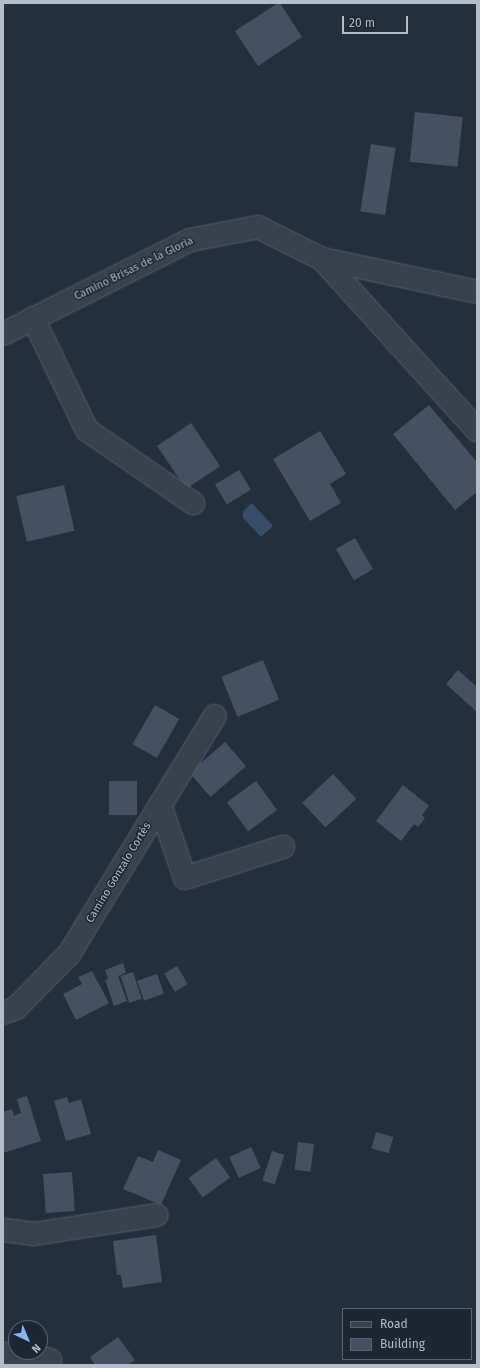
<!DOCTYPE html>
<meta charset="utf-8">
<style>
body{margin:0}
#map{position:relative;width:480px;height:1368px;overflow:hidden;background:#242f3e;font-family:"Fira Sans",sans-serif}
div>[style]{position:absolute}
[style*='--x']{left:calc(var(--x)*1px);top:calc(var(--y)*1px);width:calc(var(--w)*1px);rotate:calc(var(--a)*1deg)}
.water>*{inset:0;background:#394c67}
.building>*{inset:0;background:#455162;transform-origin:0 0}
.roads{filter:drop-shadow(0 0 1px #565f6c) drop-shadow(0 0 1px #565f6c)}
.minor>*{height:22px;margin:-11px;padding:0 11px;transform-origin:11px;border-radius:11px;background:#38414e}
span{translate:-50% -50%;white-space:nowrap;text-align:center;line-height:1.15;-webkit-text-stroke:3px #1d2633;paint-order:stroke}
.street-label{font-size:11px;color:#b4bcc9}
.frame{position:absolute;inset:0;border:4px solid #b4bcc9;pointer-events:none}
.legend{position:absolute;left:342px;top:1308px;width:130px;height:52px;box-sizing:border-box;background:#1d2633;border:1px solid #59626f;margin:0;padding:5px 7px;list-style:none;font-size:12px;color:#b4bcc9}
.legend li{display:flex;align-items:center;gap:8px;height:20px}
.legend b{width:20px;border:1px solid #59626f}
.north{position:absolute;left:8px;top:1320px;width:40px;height:40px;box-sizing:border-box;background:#1d2633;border:1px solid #59626f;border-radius:50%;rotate:136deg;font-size:11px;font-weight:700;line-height:16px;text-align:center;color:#b4bcc9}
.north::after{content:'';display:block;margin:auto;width:14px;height:18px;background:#8ab4f8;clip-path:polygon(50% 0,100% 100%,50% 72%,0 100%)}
.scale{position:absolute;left:342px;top:16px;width:66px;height:18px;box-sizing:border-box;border:2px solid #b4bcc9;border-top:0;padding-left:5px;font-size:12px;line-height:14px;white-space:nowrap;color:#b4bcc9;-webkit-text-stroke:3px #1d2633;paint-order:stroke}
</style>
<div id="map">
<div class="water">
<div style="clip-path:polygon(252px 503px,273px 526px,261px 537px,243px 518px,243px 511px)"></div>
</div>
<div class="building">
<div style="clip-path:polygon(278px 3px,280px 3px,302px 37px,258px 66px,235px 31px)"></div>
<div style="left:415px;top:112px;width:48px;height:50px;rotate:6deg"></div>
<div style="left:371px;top:144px;width:25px;height:68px;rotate:9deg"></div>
<div style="clip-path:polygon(429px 405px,477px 462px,477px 492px,455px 510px,393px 434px)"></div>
<div style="left:191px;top:423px;width:52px;height:41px;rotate:56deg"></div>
<div style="clip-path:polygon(320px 431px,346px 474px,330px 484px,341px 503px,310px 521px,273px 459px)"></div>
<div style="left:239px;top:470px;width:23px;height:28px;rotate:59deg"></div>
<div style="left:64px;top:485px;width:47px;height:49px;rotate:77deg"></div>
<div style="left:355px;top:538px;width:36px;height:22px;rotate:60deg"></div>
<div style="left:263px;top:660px;width:43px;height:45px;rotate:68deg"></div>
<div style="clip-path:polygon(458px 670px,477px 687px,477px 712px,446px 684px)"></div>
<div style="left:155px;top:705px;width:28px;height:45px;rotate:30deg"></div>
<div style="left:225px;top:742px;width:32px;height:47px;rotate:49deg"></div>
<div style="left:333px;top:774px;width:34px;height:42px;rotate:47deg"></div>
<div style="left:109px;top:781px;width:28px;height:34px"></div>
<div style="left:256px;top:781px;width:36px;height:36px;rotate:54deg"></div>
<div style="clip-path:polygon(403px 785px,429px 806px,422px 815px,425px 818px,418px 827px,414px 824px,401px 841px,376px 821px)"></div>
<div style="clip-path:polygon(123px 963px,126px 973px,118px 976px,127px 1001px,114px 1006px,105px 980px,108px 979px,105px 970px)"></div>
<div style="left:177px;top:966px;width:21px;height:15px;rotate:59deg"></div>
<div style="clip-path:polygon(92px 971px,109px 1003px,76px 1020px,63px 994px,82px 984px,78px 977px)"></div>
<div style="left:133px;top:972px;width:28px;height:13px;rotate:72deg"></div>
<div style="left:157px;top:974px;width:21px;height:21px;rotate:71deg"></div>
<div style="clip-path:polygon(27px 1096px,41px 1141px,3px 1153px,3px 1112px,12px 1109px,14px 1116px,21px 1113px,17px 1099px)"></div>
<div style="clip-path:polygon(67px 1097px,69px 1103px,81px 1099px,91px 1134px,66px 1141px,54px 1101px)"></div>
<div style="left:376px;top:1132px;width:18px;height:17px;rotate:16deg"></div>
<div style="left:298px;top:1142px;width:16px;height:28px;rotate:7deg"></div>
<div style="left:251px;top:1147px;width:23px;height:24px;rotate:65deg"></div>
<div style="clip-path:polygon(158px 1150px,181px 1160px,161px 1205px,123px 1189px,138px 1156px,153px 1162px)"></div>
<div style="left:272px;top:1151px;width:13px;height:31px;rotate:18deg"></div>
<div style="left:216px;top:1158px;width:24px;height:34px;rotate:54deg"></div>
<div style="left:72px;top:1172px;width:39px;height:29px;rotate:86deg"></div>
<div style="clip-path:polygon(156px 1235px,162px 1282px,123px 1288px,121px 1275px,117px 1275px,113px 1241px)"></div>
<div style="clip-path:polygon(118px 1337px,135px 1360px,128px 1365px,95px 1365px,90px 1357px)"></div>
</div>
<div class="roads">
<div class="minor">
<div style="--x:322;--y:259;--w:231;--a:47.8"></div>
<div style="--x:33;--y:318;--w:124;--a:64.3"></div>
<div style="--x:87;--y:430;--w:129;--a:34.6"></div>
<div style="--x:3;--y:334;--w:209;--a:-26.7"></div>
<div style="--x:190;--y:240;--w:69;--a:-10.8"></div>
<div style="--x:258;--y:227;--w:72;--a:26.6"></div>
<div style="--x:322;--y:259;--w:158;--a:12"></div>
<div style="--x:160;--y:805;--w:77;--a:71.1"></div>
<div style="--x:185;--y:878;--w:103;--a:-17.6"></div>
<div style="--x:3;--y:1013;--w:14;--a:-21"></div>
<div style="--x:16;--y:1008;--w:76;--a:-45.5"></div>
<div style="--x:69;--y:954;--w:279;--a:-58.5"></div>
<div style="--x:3;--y:1230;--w:31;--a:7"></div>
<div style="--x:34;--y:1234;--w:124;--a:-8.8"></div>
<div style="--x:3;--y:1354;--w:30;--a:2"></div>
<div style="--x:33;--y:1355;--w:18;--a:16"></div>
</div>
</div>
<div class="street-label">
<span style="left:134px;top:269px;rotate:-26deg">Camino Brisas de la Gloria</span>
<span style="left:119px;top:873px;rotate:-59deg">Camino Gonzalo Cortés</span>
</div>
<div class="frame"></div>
<ul class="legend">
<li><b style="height:5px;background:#38414e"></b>Road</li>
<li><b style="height:11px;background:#455162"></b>Building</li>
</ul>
<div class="north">N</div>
<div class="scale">20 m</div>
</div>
